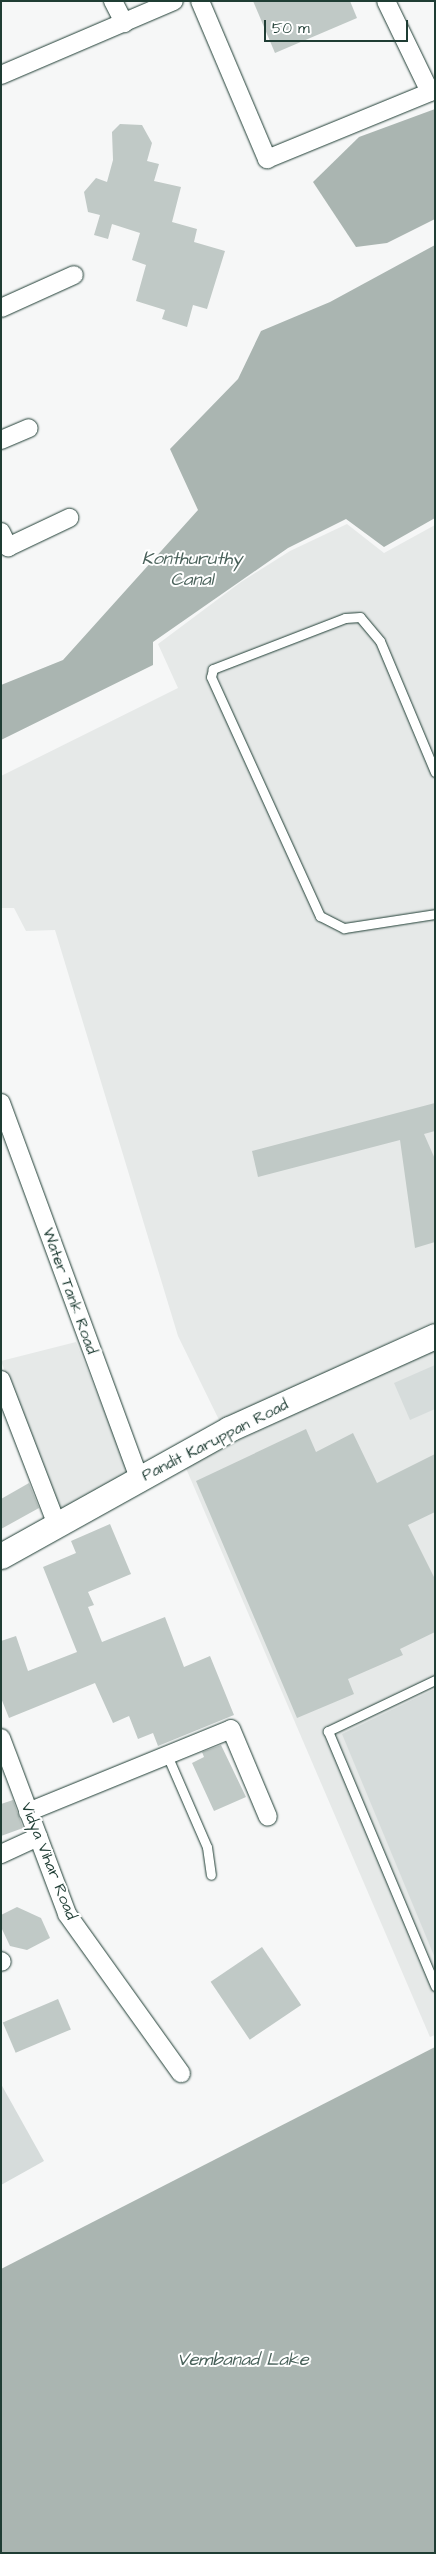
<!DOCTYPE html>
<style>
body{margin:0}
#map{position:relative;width:436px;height:2554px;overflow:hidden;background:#f6f7f7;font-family:"Architects Daughter",sans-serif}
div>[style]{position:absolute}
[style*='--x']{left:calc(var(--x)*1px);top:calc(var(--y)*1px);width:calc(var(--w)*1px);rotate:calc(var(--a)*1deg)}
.built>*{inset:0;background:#e6e9e8}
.green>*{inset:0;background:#d6dcdb}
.water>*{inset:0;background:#aab5b1}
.building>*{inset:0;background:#c0c9c6;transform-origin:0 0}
.roads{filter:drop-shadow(0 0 1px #1f3d34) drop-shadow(0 0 1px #1f3d34)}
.service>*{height:9px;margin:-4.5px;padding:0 4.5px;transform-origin:4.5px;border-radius:4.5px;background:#fff}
.minor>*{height:18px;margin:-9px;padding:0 9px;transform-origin:9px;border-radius:9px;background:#fff}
.secondary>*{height:25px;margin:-12.5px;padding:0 12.5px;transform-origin:12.5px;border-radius:12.5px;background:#fff}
span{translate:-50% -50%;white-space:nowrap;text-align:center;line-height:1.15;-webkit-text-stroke:4px #fff;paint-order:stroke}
.street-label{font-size:16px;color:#1f3d34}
.water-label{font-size:18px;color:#49615a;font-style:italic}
.frame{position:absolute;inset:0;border:2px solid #1f3d34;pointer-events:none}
.scale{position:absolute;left:264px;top:20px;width:144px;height:22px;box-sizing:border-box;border:2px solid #1f3d34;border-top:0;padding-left:6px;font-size:15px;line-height:18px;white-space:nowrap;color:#1f3d34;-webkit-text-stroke:4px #fff;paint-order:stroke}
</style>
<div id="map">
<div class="built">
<div style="clip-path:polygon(347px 524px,384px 553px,435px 525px,435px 1321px,220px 1422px,178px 1336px,55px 930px,26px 931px,14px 908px,1px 908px,1px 776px,178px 688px,158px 644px,241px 582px,290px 551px)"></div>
<div style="clip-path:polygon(76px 1342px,129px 1472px,59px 1511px,1px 1361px)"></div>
<div style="clip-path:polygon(435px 1347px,435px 2035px,430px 2037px,185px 1466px)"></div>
</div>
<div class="green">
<div style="clip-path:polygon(435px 1365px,435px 1409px,410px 1420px,394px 1383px)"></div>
<div style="clip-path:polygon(435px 1689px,435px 1958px,342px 1734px)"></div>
<div style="clip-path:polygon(1px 2084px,44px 2161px,1px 2185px)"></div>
</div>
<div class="water">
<div style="clip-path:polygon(435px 109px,435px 219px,387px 243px,356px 247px,313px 182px,359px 137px)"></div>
<div style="clip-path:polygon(435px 245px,435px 518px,384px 547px,346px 519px,288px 548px,153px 642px,153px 665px,1px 740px,1px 685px,63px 660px,198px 510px,170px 449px,238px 379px,261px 331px,330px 302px)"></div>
<div style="clip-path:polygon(435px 2047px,435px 2553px,1px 2553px,1px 2269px)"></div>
</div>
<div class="building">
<div style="clip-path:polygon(253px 1px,350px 1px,357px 18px,275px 53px)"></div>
<div style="clip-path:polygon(120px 124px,142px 125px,152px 143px,147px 161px,159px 164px,154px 181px,181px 187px,172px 222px,197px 229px,194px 242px,225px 251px,207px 309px,193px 305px,187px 327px,162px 319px,165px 310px,136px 301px,146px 265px,132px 260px,140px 233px,112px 224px,108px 239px,94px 235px,100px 215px,88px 212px,84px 192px,96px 178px,107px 182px,113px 160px,112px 132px)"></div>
<div style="clip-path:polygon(435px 1103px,435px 1131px,424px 1134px,435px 1159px,435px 1242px,415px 1248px,400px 1140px,258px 1177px,252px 1151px)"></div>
<div style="clip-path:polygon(306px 1429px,316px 1452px,353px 1433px,377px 1483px,435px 1454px,435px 1512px,408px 1525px,435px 1579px,435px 1632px,400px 1649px,403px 1655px,348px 1679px,354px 1694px,297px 1718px,196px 1481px)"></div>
<div style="clip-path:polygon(29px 1483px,39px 1508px,1px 1529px,1px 1499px)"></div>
<div style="clip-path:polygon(110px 1524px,131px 1574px,88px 1592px,94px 1605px,88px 1607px,102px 1642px,165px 1617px,184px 1667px,210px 1656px,234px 1715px,158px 1746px,153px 1733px,138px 1739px,129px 1716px,113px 1723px,95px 1683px,9px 1718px,1px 1698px,1px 1641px,16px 1636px,28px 1671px,77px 1652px,43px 1567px,76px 1553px,71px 1541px)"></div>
<div style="clip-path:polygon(221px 1745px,246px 1797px,214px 1811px,192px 1763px,204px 1757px,202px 1752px)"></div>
<div style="clip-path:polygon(13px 1800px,23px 1828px,1px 1836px,1px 1804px)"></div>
<div style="clip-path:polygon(17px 1907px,41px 1918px,50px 1938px,27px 1950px,10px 1946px,1px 1927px,1px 1915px)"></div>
<div style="left:262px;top:1947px;width:70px;height:62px;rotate:56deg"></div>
<div style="left:58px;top:1999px;width:33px;height:60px;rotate:67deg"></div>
</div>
<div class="roads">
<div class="service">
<div style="--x:435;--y:772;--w:142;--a:-112.8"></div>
<div style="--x:380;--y:641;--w:31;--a:-130"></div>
<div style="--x:360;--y:617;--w:15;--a:176"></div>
<div style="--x:345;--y:618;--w:142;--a:158.9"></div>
<div style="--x:213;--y:669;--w:8;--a:104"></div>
<div style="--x:211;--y:677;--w:263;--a:65.5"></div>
<div style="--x:320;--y:916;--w:27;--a:27"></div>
<div style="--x:344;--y:928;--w:92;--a:-8.7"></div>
<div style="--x:435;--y:1680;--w:119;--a:154.5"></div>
<div style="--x:328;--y:1731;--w:277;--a:67.2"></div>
<div style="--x:167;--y:1755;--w:100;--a:66.5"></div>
<div style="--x:207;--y:1847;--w:28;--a:82"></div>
</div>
<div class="minor">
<div style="--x:113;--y:1;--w:25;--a:63"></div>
<div style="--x:200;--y:1;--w:172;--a:67"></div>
<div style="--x:267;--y:159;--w:176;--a:-22.3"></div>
<div style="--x:430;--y:92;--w:101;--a:-115.8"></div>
<div style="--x:1;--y:75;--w:188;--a:-23.2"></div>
<div style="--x:1;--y:308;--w:80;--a:-24.3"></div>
<div style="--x:1;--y:440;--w:30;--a:-23"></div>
<div style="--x:1;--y:532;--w:17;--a:65"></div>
<div style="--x:8;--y:547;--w:68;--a:-25.4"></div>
<div style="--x:1;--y:1103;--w:400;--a:69.8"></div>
<div style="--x:1;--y:1380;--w:155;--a:68.9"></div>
<div style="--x:1;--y:1738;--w:188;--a:69.4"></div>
<div style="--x:67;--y:1914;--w:196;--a:54.4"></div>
<div style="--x:28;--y:1812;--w:219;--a:-22.2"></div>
<div style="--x:231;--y:1729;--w:95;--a:67.2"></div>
<div style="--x:1;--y:1854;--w:41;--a:-24.7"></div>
<div style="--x:1;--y:1961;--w:1;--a:45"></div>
</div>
<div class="secondary">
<div style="--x:1;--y:1556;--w:261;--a:-29.1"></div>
<div style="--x:229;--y:1429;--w:226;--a:-24.3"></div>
</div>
</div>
<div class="street-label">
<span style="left:70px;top:1291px;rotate:70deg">Water Tank Road</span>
<span style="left:215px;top:1440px;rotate:-27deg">Pandit Karuppan Road</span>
<span style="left:49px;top:1861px;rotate:68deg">Vidya Vihar Road</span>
</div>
<div class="water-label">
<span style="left:192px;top:570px">Konthuruthy<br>Canal</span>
<span style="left:243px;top:2360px">Vembanad Lake</span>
</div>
<div class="frame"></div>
<div class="scale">50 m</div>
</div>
